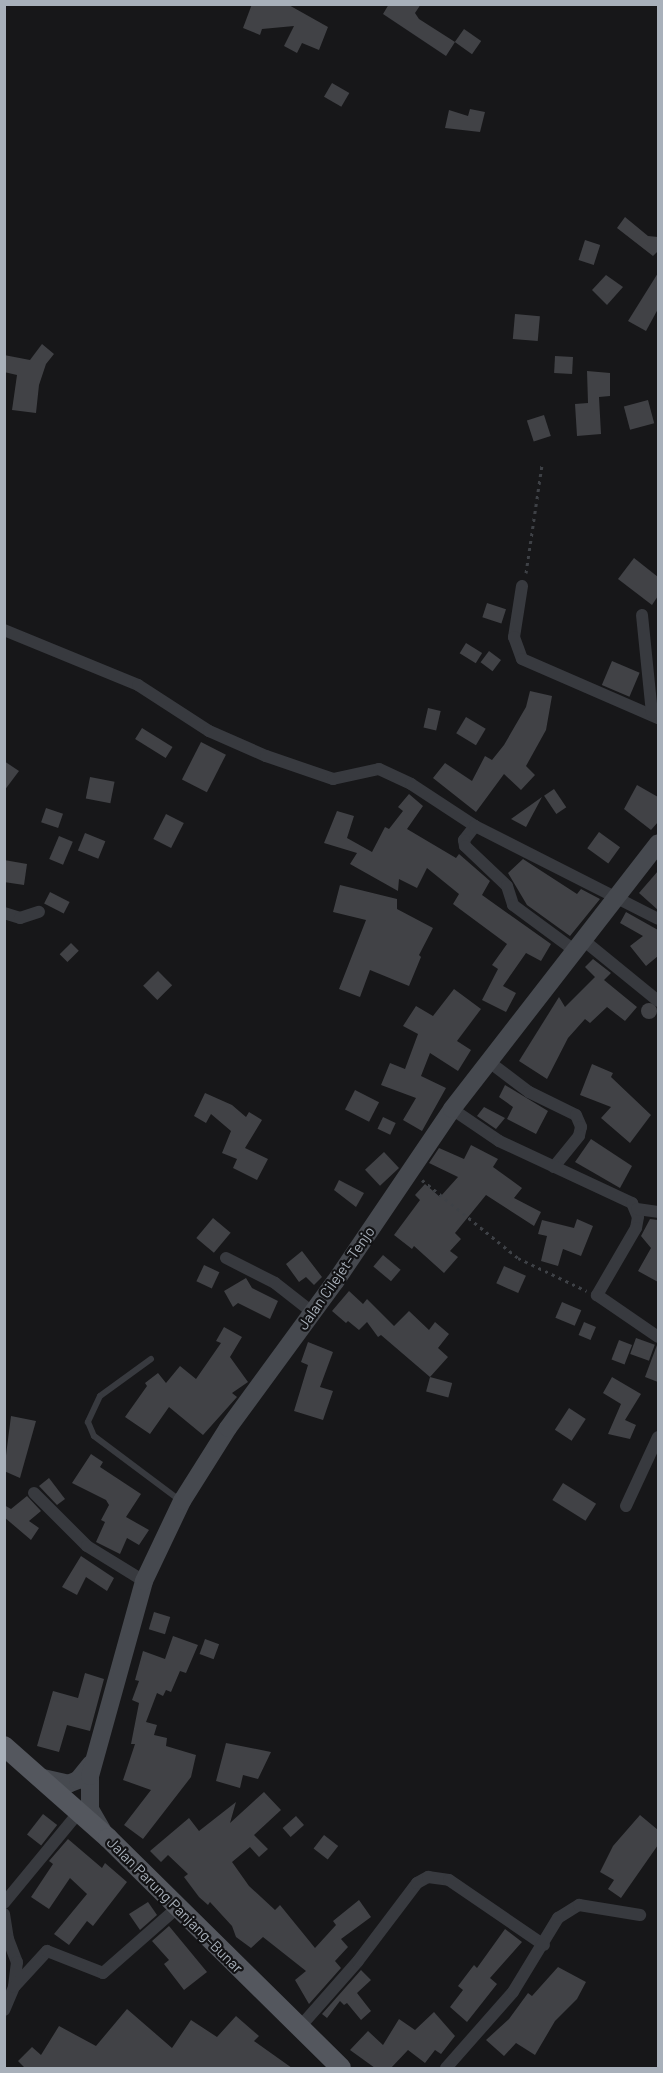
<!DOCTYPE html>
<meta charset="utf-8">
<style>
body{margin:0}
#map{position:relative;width:663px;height:2073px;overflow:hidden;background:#171719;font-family:Barlow,sans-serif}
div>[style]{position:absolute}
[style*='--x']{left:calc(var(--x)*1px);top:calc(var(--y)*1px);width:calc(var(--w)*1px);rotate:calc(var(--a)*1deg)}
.building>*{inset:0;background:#414246;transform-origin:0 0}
.round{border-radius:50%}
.path>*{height:3px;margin-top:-1.5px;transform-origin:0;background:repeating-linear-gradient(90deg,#3e4146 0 3px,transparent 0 7.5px)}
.lane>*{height:6px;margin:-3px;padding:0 3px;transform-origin:3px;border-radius:3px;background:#383a3f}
.street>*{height:12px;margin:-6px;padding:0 6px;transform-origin:6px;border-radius:6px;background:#383a3f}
.secondary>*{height:18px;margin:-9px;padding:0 9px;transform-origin:9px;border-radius:9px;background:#46494f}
.primary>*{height:20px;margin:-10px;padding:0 10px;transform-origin:10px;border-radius:10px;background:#54575e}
span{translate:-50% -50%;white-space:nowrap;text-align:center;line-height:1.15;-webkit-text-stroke:4.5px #121214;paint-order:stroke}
.street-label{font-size:15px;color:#a8b0ba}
.frame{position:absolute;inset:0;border:6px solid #a8b0ba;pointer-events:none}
</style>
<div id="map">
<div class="building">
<div style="clip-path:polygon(252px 4px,287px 4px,328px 27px,319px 50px,302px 43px,297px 53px,284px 46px,294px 26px,262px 29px,260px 35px,243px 28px)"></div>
<div style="clip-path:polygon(389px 4px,421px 4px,415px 13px,419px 19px,455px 42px,446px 56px,383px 14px)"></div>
<div style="left:464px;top:29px;width:21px;height:16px;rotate:35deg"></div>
<div style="left:332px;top:83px;width:20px;height:16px;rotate:30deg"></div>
<div style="clip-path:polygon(470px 109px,485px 112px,480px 132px,445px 128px,449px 110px,468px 116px)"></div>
<div style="clip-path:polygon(625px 217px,648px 236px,658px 237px,658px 251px,653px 256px,617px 228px)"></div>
<div style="left:585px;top:240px;width:16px;height:21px;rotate:18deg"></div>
<div style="clip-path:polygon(658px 273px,658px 309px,646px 331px,628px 321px)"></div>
<div style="clip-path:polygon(606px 275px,623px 287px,607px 305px,592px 290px)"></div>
<div style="left:515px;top:314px;width:25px;height:25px;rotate:5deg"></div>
<div style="clip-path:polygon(42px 344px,54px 354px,46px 364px,39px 385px,36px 413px,12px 410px,17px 375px,4px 372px,4px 355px,30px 360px)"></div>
<div style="left:555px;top:356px;width:18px;height:17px;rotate:3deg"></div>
<div style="clip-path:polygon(587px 371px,610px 373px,610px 396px,599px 397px,601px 434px,577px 436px,575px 404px,588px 403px)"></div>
<div style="left:648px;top:400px;width:24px;height:25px;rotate:75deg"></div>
<div style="left:544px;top:415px;width:22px;height:18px;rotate:72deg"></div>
<div style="clip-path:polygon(634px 558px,658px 577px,658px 596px,652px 605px,618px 579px)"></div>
<div style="left:487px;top:603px;width:20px;height:15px;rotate:18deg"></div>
<div style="left:466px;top:643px;width:19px;height:12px;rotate:32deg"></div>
<div style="left:489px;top:651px;width:15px;height:14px;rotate:37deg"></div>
<div style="left:612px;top:661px;width:30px;height:26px;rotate:23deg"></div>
<div style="clip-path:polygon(530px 691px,552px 696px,546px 730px,526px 766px,535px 775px,521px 790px,504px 774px,476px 812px,433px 778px,445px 763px,472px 781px,485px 756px,492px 760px,504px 745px,526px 707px)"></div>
<div style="left:428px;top:708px;width:13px;height:20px;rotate:13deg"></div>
<div style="left:466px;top:717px;width:23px;height:19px;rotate:31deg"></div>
<div style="left:142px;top:728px;width:36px;height:13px;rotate:32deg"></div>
<div style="left:201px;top:742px;width:28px;height:42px;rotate:27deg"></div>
<div style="clip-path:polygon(4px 761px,19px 771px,4px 791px)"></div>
<div style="left:90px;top:777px;width:25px;height:22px;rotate:11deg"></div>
<div style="clip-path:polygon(637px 785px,658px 797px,658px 822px,651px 830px,624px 809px)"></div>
<div style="left:554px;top:789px;width:22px;height:12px;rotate:56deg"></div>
<div style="clip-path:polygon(409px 794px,423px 806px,407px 829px,456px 858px,459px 854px,490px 881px,482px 895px,551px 944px,541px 961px,526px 953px,503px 986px,516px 993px,506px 1012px,482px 1000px,498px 969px,492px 965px,507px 944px,453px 904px,459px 894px,427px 868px,417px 888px,399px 879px,398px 891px,350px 864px,357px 853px,324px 843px,337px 811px,354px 816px,347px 838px,372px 852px,385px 827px,389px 829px,403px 811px,398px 807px)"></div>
<div style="clip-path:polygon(542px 797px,526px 827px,511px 819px)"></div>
<div style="left:46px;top:808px;width:18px;height:15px;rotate:19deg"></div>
<div style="left:166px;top:814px;width:20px;height:28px;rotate:27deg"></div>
<div style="left:599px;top:832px;width:26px;height:20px;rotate:36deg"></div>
<div style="left:85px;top:833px;width:22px;height:19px;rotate:22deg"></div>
<div style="left:59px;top:836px;width:15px;height:25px;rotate:23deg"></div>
<div style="clip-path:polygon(523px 859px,577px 894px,581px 889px,600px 899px,570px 936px,527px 905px,508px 873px)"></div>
<div style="clip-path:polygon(4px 860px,27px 864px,24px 885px,4px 882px)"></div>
<div style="clip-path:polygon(658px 871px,658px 910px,639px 893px)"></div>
<div style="clip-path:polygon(340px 885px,397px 899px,397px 909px,433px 928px,419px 955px,421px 957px,409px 986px,370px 970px,360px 997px,339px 989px,366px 920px,333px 912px)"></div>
<div style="left:50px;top:892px;width:22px;height:13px;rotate:27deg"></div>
<div style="clip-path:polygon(626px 912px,658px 930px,658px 956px,646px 966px,630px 946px,643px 936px,620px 923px)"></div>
<div style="left:71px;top:943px;width:11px;height:16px;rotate:45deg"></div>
<div style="clip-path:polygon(593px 959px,611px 973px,604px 980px,637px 1007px,625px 1021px,607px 1007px,590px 1023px,585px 1019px,568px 1038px,547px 1079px,519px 1061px,559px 997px,565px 1007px,595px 977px,585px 967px)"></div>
<div style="left:158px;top:971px;width:20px;height:21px;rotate:45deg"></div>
<div style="clip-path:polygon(454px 989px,481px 1009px,457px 1041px,471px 1050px,458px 1071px,430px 1053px,421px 1076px,446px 1088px,422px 1131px,403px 1120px,416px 1098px,381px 1085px,390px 1063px,405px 1069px,418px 1034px,403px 1026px,416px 1006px,433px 1016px)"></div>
<div class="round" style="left:641px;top:1003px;width:16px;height:16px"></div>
<div style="clip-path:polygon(592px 1064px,613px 1073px,611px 1077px,651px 1115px,630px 1143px,601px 1118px,611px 1107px,580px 1095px)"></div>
<div style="clip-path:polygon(505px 1085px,548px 1111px,536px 1134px,507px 1119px,513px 1107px,499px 1097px)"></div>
<div style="left:355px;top:1090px;width:27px;height:22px;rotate:27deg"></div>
<div style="clip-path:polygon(205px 1093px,232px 1105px,246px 1117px,249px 1112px,262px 1120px,245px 1148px,268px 1159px,257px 1180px,233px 1168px,237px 1159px,222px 1153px,231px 1131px,211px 1114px,206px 1123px,194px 1116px)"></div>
<div style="clip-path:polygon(484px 1107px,505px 1118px,496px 1129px,477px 1116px)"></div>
<div style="left:383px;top:1117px;width:14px;height:13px;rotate:25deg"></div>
<div style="clip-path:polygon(591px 1139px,632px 1166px,620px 1188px,575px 1162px)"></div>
<div style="clip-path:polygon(471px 1145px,498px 1159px,493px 1167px,522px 1188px,514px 1198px,541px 1212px,534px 1226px,486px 1195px,455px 1233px,461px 1239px,450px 1251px,458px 1257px,444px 1273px,414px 1246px,412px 1249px,394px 1235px,420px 1200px,415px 1195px,425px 1184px,440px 1197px,458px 1177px,429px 1163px,439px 1148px,464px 1159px)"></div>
<div style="left:384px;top:1152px;width:22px;height:26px;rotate:47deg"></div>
<div style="clip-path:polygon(339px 1180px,364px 1193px,356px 1207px,334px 1190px)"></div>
<div style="left:213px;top:1218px;width:23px;height:26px;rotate:40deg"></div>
<div style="clip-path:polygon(577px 1219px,593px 1226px,581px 1256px,563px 1249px,558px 1266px,541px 1261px,547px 1236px,538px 1234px,542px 1220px,574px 1228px)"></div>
<div style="clip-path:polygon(650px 1219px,658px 1220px,658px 1282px,638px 1271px,651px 1248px,641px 1236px)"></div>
<div style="clip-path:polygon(302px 1251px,322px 1277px,314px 1285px,306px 1277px,299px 1282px,286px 1264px)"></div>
<div style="left:383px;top:1255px;width:23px;height:15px;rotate:40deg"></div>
<div style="left:204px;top:1265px;width:17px;height:18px;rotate:25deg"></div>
<div style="left:504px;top:1266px;width:24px;height:19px;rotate:24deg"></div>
<div style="clip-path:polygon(246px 1278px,252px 1288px,278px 1301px,270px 1319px,238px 1303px,233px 1307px,224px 1291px)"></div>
<div style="clip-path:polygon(349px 1291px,363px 1304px,367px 1299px,394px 1326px,409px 1311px,429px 1330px,435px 1322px,449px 1334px,438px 1348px,448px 1357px,430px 1377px,381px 1335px,378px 1337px,367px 1322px,359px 1330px,348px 1321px,346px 1323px,332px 1311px)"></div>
<div style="left:562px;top:1302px;width:21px;height:17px;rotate:23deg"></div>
<div style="left:584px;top:1322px;width:13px;height:14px;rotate:23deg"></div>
<div style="clip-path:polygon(224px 1327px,242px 1337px,230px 1357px,248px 1382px,232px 1393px,237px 1397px,203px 1435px,169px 1407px,150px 1434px,125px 1417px,147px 1386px,145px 1383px,158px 1373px,166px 1383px,180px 1366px,196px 1379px,221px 1343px,216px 1341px)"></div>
<div style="left:636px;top:1338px;width:20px;height:17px;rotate:20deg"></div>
<div style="left:619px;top:1340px;width:14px;height:21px;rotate:21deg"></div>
<div style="clip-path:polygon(308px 1342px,333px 1352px,320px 1387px,333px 1391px,323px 1420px,294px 1411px,308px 1365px,301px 1362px)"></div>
<div style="clip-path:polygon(657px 1345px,658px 1346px,658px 1382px,645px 1377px)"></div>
<div style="left:430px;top:1377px;width:23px;height:15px;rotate:15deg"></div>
<div style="clip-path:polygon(612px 1377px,641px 1394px,625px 1420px,636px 1425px,630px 1439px,608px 1434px,621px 1404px,603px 1393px)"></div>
<div style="left:569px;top:1408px;width:20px;height:26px;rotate:33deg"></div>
<div style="clip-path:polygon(11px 1416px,36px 1421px,20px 1478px,4px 1471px)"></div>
<div style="clip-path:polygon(91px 1454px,103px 1462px,100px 1467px,141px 1494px,126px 1517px,149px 1530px,139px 1545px,127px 1538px,120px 1554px,96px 1542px,105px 1522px,101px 1520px,109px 1505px,106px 1500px,72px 1483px)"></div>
<div style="clip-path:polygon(49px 1478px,65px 1499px,57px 1505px,39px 1486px)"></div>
<div style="left:563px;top:1483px;width:39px;height:20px;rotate:32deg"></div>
<div style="clip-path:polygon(27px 1496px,41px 1511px,29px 1521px,39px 1528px,31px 1540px,4px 1517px,4px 1505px,11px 1509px)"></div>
<div style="clip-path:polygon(81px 1556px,114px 1578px,107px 1591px,86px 1577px,77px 1595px,62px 1587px)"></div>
<div style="left:154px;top:1612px;width:17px;height:18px;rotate:17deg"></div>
<div style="clip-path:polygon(173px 1636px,198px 1645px,186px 1673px,180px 1671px,171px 1692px,166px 1690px,163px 1696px,157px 1693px,146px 1722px,157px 1725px,154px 1735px,167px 1738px,166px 1746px,196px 1755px,191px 1777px,143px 1839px,124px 1825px,151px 1790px,123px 1780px,135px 1744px,131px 1744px,139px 1703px,132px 1700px,139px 1681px,135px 1680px,143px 1651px,165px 1659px)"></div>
<div style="left:205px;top:1639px;width:15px;height:16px;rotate:20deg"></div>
<div style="clip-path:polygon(85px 1673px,104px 1679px,90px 1731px,67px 1725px,59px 1752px,37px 1746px,53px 1691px,78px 1698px)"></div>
<div style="clip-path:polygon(226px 1743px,271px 1752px,258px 1779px,243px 1775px,240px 1788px,216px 1781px)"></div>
<div style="clip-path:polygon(264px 1792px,281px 1810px,254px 1835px,268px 1849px,259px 1857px,250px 1847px,232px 1862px,249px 1886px,275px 1910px,280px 1905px,315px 1948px,336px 1925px,333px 1921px,359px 1900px,371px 1917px,341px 1939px,348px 1947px,335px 1961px,341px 1968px,309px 2004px,295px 1980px,306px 1971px,263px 1937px,251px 1948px,236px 1937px,232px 1926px,210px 1902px,208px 1905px,199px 1897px,184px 1877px,188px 1874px,168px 1855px,161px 1862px,150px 1851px,189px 1818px,199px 1831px,236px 1802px,230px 1823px)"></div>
<div style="left:43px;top:1814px;width:18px;height:26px;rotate:38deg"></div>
<div style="clip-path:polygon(640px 1815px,658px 1830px,658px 1845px,621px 1898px,608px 1889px,614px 1880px,600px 1872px,613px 1846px)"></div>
<div style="left:296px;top:1816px;width:12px;height:18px;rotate:48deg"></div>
<div style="left:324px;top:1835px;width:18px;height:17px;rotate:38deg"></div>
<div style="clip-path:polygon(68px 1839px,102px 1868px,105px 1863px,127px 1882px,93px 1926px,87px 1921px,69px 1945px,54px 1934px,87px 1894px,70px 1878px,49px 1909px,31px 1897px,53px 1864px,49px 1861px)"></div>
<div style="clip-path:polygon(148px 1902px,157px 1915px,140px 1930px,129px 1914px)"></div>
<div style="clip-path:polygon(169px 1926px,207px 1972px,184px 1990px,164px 1964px,169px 1960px,152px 1941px)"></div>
<div style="clip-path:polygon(505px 1929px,522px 1942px,490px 1978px,497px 1984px,467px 2022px,450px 2007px,463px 1990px,458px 1986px,474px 1965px,477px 1968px)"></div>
<div style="clip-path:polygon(558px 1967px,586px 1982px,577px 1999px,555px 2021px,535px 2055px,516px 2043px,504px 2056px,486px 2040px,509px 2019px,528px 1993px,532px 1996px)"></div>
<div style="clip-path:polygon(361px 1970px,371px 1980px,357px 1993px,371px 2011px,361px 2020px,347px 2003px,344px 2005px,340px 2001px,327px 2018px,322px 2014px)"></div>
<div style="clip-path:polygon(127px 2009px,172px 2048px,191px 2020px,217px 2037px,236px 2016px,259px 2036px,254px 2041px,292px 2068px,25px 2068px,18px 2061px,32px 2047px,41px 2055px,59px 2026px,96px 2046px)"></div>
<div style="clip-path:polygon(434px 2012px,455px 2036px,441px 2054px,435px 2050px,425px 2063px,408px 2050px,391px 2068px,375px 2068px,350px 2050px,368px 2031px,383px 2045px,399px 2019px,415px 2030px)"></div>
</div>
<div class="path">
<div style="--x:526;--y:573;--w:109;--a:-81.6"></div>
<div style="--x:422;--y:1180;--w:124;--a:39.1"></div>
<div style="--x:518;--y:1258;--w:76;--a:25.6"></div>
</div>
<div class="lane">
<div style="--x:151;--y:1359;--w:63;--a:144"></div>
<div style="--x:100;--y:1396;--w:29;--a:115"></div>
<div style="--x:88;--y:1422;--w:15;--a:67"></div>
<div style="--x:94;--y:1436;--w:109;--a:36.8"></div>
</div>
<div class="street">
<div style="--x:522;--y:586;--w:52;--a:98.9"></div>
<div style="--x:514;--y:637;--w:23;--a:70"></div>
<div style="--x:522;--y:659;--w:148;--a:23.5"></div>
<div style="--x:642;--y:615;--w:99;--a:84.2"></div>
<div style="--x:4;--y:630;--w:145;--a:22.3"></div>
<div style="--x:138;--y:685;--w:85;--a:32.9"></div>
<div style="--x:209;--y:731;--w:62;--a:23.7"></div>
<div style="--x:266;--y:756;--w:71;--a:18.9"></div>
<div style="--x:333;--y:779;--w:47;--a:-12.3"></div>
<div style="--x:379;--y:769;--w:35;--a:25"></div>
<div style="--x:411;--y:784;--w:77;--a:33.3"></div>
<div style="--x:475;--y:826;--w:18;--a:128"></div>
<div style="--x:464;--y:840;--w:6;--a:81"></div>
<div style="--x:465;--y:846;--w:58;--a:43.6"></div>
<div style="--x:507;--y:886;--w:20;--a:72"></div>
<div style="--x:513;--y:905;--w:76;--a:36.4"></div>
<div style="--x:475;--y:826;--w:205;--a:26.9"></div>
<div style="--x:4;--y:913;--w:17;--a:17"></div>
<div style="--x:20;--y:918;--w:20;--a:-18"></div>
<div style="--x:582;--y:939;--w:98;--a:39.2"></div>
<div style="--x:488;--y:1061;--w:51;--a:37.1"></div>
<div style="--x:529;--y:1092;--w:52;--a:26.1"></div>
<div style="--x:576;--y:1115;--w:13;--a:67"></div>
<div style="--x:581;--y:1127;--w:9;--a:103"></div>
<div style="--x:579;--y:1136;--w:40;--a:129"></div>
<div style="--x:452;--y:1109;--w:57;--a:34.2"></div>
<div style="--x:499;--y:1141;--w:147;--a:25"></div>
<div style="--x:632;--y:1203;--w:15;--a:67"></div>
<div style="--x:638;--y:1217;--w:11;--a:100"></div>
<div style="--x:636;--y:1228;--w:78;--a:120.2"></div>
<div style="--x:597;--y:1295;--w:74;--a:34.5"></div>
<div style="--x:637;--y:1209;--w:21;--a:8"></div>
<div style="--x:226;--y:1258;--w:55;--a:27"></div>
<div style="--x:275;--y:1283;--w:47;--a:38.1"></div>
<div style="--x:34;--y:1493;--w:75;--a:45"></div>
<div style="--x:87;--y:1546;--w:67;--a:31.6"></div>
<div style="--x:626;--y:1506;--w:76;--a:-65.1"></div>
<div style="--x:4;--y:1903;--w:118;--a:-50.5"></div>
<div style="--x:4;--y:1914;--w:25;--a:81"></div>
<div style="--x:8;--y:1939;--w:25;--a:69"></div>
<div style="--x:17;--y:1962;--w:25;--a:97"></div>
<div style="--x:14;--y:1987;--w:25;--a:113"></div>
<div style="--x:14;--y:1987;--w:49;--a:-47.5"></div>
<div style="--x:47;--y:1951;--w:60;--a:21.4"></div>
<div style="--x:103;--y:1973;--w:100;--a:-41.3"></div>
<div style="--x:299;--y:2028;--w:89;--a:-48.6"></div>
<div style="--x:358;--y:1961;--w:98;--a:-52.9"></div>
<div style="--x:417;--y:1883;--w:13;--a:-29"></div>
<div style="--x:428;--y:1877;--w:21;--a:8"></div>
<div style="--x:449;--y:1880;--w:115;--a:34.4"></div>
<div style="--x:446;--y:2068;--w:101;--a:-48.6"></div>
<div style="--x:513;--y:1992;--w:87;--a:-58.7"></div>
<div style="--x:558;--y:1918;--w:25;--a:-32"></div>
<div style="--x:579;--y:1905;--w:62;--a:9.3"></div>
</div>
<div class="secondary">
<div style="--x:43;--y:1778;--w:26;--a:13"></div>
<div style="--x:68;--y:1784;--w:11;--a:-22"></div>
<div style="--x:78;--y:1780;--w:21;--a:-51"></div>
<div style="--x:102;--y:1830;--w:24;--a:-120"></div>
<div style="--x:90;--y:1809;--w:33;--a:-90"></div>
<div style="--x:90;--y:1776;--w:202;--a:-74.5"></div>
<div style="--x:144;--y:1581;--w:89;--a:-64.6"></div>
<div style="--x:182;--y:1501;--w:86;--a:-57.8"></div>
<div style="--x:228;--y:1428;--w:181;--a:-53.8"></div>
<div style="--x:335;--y:1282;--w:209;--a:-55.9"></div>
<div style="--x:452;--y:1109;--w:336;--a:-52.2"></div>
</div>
<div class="primary">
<div style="--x:4;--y:1746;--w:139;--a:41.5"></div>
<div style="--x:108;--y:1838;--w:327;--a:44.6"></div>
</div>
<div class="street-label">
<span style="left:336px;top:1278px;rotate:-55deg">Jalan Cilejet–Tenjo</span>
<span style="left:175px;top:1905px;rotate:45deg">Jalan Parung Panjang–Bunar</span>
</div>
<div class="frame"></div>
</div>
